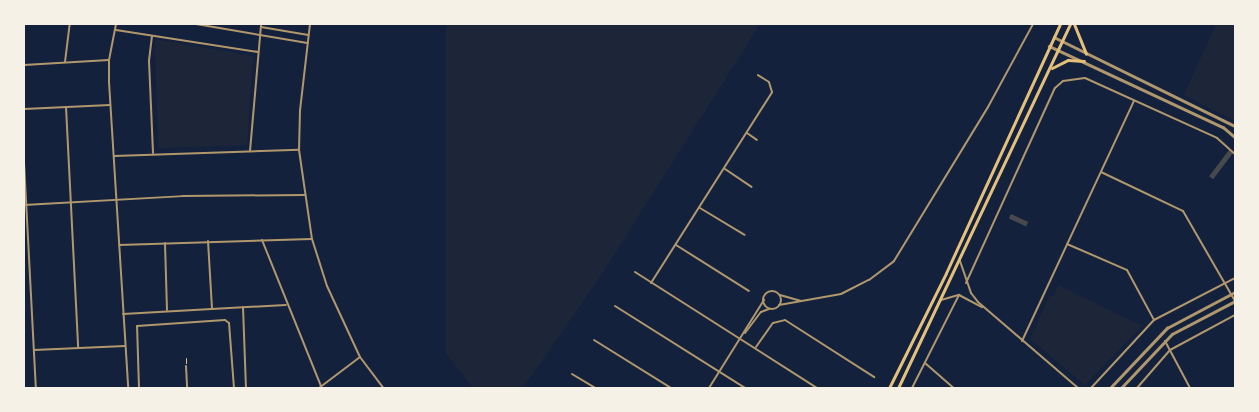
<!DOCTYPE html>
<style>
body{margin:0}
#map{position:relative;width:1259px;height:412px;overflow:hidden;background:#14213d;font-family:Overpass,sans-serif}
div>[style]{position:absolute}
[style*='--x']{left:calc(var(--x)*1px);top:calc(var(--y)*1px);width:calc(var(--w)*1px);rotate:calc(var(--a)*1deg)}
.green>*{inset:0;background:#1d2539}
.building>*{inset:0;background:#48494c;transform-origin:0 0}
.path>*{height:1px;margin:-0.5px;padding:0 0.5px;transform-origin:0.5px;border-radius:0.5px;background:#e5c07b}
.minor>*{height:2px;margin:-1px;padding:0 1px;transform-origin:1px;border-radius:1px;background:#b1986c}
.minor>.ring{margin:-1px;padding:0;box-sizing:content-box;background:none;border:2px solid #b1986c;border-radius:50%}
.tertiary>*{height:2.5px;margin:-1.25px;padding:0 1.25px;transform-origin:1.25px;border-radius:1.25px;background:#b1986c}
.secondary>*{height:3px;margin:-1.5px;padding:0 1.5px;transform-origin:1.5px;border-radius:1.5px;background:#e5c07b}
span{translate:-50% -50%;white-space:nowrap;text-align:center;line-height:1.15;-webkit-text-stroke:4.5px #f6f1e7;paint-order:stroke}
.frame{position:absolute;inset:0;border:25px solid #f6f1e7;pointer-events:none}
</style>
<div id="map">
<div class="green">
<div style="clip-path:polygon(446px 24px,760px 24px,598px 280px,523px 388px,473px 388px,446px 353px)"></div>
<div style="clip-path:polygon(1216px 24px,1235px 24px,1235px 121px,1184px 95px)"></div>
<div style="clip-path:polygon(155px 39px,253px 56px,247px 145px,158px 148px)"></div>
<div style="clip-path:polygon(1058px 285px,1142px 326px,1085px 385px,1030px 339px,1050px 295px,1053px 296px)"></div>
</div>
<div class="building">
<div style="left:1229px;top:150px;width:5px;height:33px;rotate:37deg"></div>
<div style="left:1011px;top:214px;width:19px;height:5px;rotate:25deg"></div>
</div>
<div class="path">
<div style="--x:186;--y:358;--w:5;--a:90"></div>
</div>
<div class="minor">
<div style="--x:116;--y:24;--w:37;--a:101"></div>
<div style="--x:109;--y:60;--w:22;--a:90"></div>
<div style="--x:109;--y:82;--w:307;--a:86.4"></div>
<div style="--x:196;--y:24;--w:113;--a:9.7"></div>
<div style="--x:310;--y:24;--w:87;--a:96.6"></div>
<div style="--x:300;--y:110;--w:40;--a:91.4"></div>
<div style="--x:299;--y:150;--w:90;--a:81.7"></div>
<div style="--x:312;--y:239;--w:49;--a:72.3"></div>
<div style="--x:327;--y:286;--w:78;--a:65.1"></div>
<div style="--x:360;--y:357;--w:39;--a:53"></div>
<div style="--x:261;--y:27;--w:48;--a:9.7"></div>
<div style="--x:116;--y:30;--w:144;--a:8.8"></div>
<div style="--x:152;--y:36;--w:25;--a:97"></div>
<div style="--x:149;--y:61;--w:92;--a:87.5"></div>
<div style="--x:65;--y:62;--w:38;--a:-83"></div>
<div style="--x:24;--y:65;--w:85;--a:-3.4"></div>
<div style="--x:66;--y:107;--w:241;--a:87.1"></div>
<div style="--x:24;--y:109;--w:86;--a:-2.7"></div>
<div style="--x:747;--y:133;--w:12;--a:35"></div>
<div style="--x:250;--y:151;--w:127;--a:-85"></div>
<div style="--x:114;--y:156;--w:185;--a:-1.9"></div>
<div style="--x:24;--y:162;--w:226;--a:87"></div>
<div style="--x:725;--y:169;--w:32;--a:34"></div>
<div style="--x:1101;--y:172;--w:91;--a:25.4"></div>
<div style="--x:1183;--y:211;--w:104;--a:60"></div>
<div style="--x:24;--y:205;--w:159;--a:-3.2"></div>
<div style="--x:183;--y:196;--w:122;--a:-0.5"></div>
<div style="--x:700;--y:208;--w:52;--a:31"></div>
<div style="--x:262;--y:240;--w:157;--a:68"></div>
<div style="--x:208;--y:241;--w:68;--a:86.6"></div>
<div style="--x:165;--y:243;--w:67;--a:88.3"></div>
<div style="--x:1067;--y:244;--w:65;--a:23.4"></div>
<div style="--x:1127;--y:270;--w:57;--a:61.6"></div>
<div style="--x:119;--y:245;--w:192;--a:-1.8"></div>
<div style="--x:676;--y:245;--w:86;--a:32.2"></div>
<div style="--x:960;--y:261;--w:34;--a:71"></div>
<div style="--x:971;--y:293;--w:11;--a:52"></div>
<div style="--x:978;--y:302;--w:132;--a:40.7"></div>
<div style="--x:635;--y:272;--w:216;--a:32.5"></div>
<div style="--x:651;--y:283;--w:226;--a:-57.6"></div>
<div style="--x:772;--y:92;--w:10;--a:-107"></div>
<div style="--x:769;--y:82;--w:13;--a:-148"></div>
<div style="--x:966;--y:283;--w:214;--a:-65.5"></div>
<div style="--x:1055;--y:88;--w:11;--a:-41"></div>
<div style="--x:1063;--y:81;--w:22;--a:-8"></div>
<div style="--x:1085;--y:78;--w:145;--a:24.4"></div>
<div style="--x:1217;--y:138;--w:24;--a:42"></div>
<div class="ring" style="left:763px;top:291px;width:16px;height:16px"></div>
<div style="--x:780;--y:295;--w:22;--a:16"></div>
<div style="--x:941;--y:300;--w:19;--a:-16"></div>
<div style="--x:959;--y:295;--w:26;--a:28"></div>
<div style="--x:779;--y:305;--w:63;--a:-10.1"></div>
<div style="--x:841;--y:294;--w:31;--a:-27"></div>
<div style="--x:869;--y:280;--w:31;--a:-37"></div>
<div style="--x:894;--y:261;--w:180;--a:-58.6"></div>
<div style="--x:988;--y:107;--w:94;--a:-61.5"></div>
<div style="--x:615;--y:306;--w:154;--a:32.2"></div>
<div style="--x:243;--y:307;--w:81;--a:87.9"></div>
<div style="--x:123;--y:314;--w:163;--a:-3.2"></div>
<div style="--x:745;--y:333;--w:26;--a:-53"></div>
<div style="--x:761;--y:312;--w:9;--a:-21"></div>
<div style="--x:594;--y:340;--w:91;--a:31.9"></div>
<div style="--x:1022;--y:341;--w:265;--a:-65"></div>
<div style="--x:1165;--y:341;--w:53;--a:62"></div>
<div style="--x:756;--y:347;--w:29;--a:-55"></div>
<div style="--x:773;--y:323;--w:12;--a:-14"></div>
<div style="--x:785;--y:320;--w:106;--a:32.6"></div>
<div style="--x:34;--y:350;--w:91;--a:-2.5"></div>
<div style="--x:925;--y:363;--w:38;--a:41"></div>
<div style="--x:186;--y:366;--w:22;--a:87"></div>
<div style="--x:572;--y:374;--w:27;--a:31"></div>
<div style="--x:139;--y:388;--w:62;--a:-91.8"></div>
<div style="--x:137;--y:326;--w:88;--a:-3.9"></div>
<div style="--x:225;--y:320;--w:5;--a:37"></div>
<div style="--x:229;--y:323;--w:65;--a:85.6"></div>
<div style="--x:319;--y:388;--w:51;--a:-37.1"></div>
<div style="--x:709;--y:388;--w:104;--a:-58"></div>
<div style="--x:912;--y:388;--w:104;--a:-63.2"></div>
<div style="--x:1091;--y:388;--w:93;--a:-47.2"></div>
<div style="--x:1154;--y:320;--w:91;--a:-27.4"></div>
<div style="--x:1137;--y:388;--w:50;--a:-49"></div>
<div style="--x:1170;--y:350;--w:74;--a:-28.3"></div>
</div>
<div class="tertiary">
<div style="--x:1054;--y:37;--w:202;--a:26.2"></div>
<div style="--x:1049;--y:46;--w:192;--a:25"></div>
<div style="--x:1223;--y:127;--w:16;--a:40"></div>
<div style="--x:1110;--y:388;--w:83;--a:-46.5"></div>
<div style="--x:1167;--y:328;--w:77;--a:-27.9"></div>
<div style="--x:1121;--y:388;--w:74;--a:-46.6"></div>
<div style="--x:1172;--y:334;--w:71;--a:-27.6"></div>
</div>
<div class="secondary">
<div style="--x:1074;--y:24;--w:32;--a:68"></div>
<div style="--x:1052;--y:68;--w:18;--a:-27"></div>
<div style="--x:1068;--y:60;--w:16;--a:4"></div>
<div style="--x:889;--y:388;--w:128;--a:-63.6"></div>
<div style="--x:946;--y:273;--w:274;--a:-65.4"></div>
<div style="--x:898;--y:388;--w:403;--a:-64.7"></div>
</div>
<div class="frame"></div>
</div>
